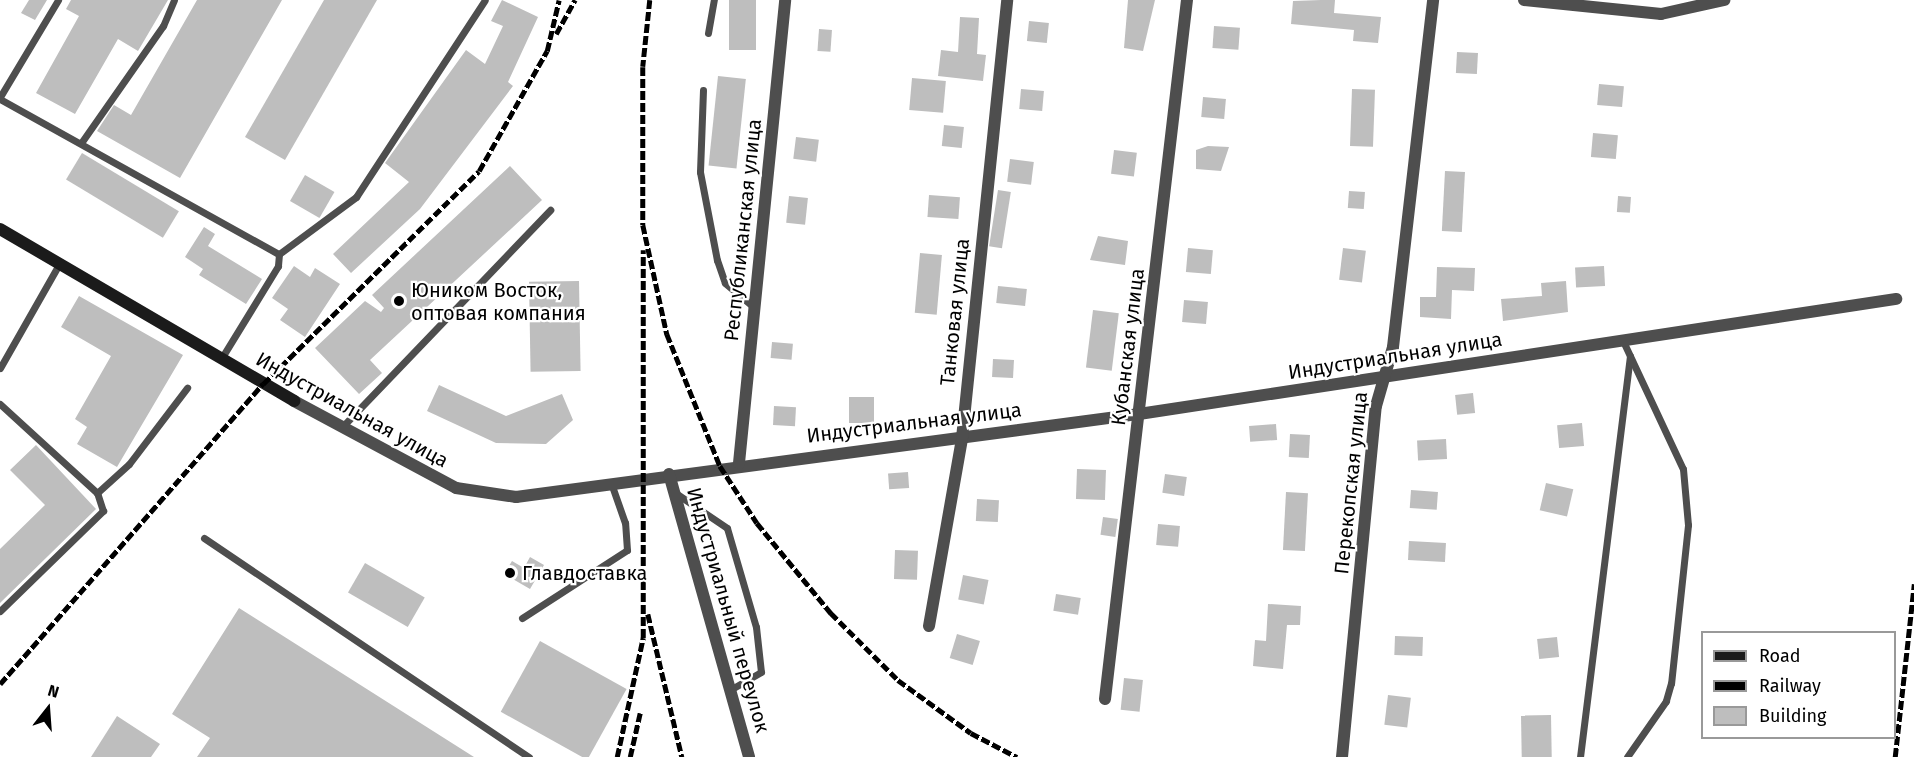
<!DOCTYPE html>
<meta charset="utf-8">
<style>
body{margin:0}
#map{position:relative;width:1914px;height:757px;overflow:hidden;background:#fff;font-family:"Fira Sans",sans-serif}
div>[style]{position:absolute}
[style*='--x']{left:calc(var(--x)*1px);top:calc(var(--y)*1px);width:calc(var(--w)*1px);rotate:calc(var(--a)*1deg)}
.building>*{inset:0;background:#bebebe;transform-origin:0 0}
.lane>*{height:7px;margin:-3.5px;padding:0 3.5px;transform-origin:3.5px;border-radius:3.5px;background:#4e4e4e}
.street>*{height:12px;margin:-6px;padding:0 6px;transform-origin:6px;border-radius:6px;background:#4e4e4e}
.secondary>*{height:12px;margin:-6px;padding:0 6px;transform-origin:6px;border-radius:6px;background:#1b1b1b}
.rail>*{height:4.5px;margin-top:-2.25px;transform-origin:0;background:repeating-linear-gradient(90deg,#000 0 9px,transparent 0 12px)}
.dots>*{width:16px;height:16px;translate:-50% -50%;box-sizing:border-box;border:3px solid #fff;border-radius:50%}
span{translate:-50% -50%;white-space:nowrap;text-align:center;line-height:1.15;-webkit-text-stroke:4.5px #fff;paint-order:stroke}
.street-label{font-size:20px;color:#000}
.poi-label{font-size:20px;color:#000}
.left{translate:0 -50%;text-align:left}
.legend{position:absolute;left:1701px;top:631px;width:195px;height:108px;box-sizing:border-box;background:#fff;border:2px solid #999;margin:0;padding:8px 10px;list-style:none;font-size:18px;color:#000}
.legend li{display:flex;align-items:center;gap:12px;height:30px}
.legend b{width:30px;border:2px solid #999}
.north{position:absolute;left:18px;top:679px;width:60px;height:60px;-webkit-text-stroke:4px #fff;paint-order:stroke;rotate:17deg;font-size:16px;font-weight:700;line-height:24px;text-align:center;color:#000}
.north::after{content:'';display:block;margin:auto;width:21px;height:27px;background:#000;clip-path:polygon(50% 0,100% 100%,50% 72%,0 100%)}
</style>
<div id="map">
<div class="building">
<div style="clip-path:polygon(29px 0,47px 0,35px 20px,21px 13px)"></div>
<div style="clip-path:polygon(71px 0,168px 0,138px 51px,118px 39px,75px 114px,36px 93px,79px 16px,66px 9px)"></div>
<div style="clip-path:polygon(197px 0,282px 0,180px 178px,97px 131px,114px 105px,131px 115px)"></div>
<div style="clip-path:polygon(324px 0,377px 0,285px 160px,245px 137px)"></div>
<div style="clip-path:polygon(502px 0,538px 17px,508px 82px,513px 86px,420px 209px,351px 273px,333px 254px,409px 182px,385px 163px,466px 50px,485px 64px,503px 26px,491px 21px)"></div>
<div style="left:729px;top:0;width:27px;height:50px"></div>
<div style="clip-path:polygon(1128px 0,1155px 0,1143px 51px,1124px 48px)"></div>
<div style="clip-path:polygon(1321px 0,1335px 0,1334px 13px,1381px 17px,1378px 43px,1353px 41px,1354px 30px,1291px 24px,1293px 1px)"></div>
<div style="clip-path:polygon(960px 17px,979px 18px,977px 54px,986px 55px,983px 81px,938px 76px,941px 50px,958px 52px)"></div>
<div style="left:1029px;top:21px;width:20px;height:20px;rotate:6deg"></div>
<div style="left:1214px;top:26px;width:26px;height:22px;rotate:4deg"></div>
<div style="left:819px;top:29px;width:13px;height:22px;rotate:4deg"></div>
<div style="left:1457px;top:52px;width:21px;height:21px;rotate:3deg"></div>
<div style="left:718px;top:76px;width:28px;height:90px;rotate:6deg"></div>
<div style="left:912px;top:78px;width:34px;height:32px;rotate:5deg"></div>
<div style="left:1599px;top:84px;width:25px;height:21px;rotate:5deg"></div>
<div style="left:1021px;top:89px;width:23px;height:20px;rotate:5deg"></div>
<div style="left:1352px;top:89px;width:23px;height:57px;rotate:2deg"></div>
<div style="left:1203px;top:97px;width:23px;height:20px;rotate:5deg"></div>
<div style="left:944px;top:125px;width:20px;height:21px;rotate:6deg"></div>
<div style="left:1593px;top:133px;width:25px;height:24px;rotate:5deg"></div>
<div style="left:796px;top:137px;width:23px;height:22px;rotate:7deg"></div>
<div style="clip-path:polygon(1208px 146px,1229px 147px,1221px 171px,1196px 169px,1196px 150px)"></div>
<div style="left:1114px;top:150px;width:23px;height:24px;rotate:7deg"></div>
<div style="left:82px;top:153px;width:113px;height:31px;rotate:31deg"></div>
<div style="left:1010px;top:159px;width:24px;height:23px;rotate:7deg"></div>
<div style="clip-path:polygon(510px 166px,542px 200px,370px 360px,382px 373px,359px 394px,315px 348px,365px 301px,381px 312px,384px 308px,372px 295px)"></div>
<div style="left:1445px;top:171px;width:20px;height:60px;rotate:3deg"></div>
<div style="left:305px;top:175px;width:34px;height:30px;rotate:30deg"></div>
<div style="left:998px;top:190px;width:13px;height:57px;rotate:9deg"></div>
<div style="left:1349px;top:191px;width:16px;height:17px;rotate:4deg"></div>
<div style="left:929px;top:195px;width:31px;height:22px;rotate:4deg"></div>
<div style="left:789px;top:196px;width:19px;height:27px;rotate:6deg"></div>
<div style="left:1618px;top:196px;width:13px;height:16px;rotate:4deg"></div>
<div style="clip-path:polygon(204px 227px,215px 234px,208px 246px,262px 279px,246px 304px,199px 275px,203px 269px,185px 257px)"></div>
<div style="clip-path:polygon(1098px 236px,1128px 241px,1125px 265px,1090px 260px)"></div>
<div style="left:1188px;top:248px;width:25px;height:24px;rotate:5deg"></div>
<div style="left:1343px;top:248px;width:23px;height:32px;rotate:7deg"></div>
<div style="left:920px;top:253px;width:22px;height:60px;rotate:5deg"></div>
<div style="clip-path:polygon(294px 266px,310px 277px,315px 268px,340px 284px,305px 337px,280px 320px,288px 309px,272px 298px)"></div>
<div style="left:1604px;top:266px;width:20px;height:29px;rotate:87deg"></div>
<div style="clip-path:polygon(1437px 267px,1475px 268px,1474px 291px,1452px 290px,1451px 319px,1420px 317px,1420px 297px,1436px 297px)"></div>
<div style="left:579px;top:281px;width:90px;height:50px;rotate:89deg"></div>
<div style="clip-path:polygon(1566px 281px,1568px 312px,1503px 321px,1501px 299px,1542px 296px,1541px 283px)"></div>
<div style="left:998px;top:286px;width:29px;height:17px;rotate:6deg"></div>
<div style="clip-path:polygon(79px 296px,183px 355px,117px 467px,77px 444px,87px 427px,75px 419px,111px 356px,61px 327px)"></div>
<div style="left:1184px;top:300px;width:24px;height:22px;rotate:5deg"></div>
<div style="left:1093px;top:310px;width:26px;height:58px;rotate:7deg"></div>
<div style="left:772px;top:342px;width:21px;height:16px;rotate:5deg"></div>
<div style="left:993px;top:359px;width:21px;height:18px;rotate:3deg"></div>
<div style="clip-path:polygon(439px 385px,506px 416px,562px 394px,573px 420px,546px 444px,496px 443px,427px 411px)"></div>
<div style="left:1473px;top:393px;width:20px;height:18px;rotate:84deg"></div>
<div style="left:849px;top:397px;width:25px;height:26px"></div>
<div style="left:774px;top:406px;width:22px;height:19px;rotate:3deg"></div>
<div style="left:1582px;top:423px;width:23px;height:25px;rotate:85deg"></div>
<div style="left:1276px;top:424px;width:16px;height:27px;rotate:86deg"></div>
<div style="left:1290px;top:434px;width:20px;height:23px;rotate:3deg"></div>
<div style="left:1446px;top:439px;width:20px;height:29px;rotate:87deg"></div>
<div style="clip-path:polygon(36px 445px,96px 509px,0 603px,0 549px,45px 505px,10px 470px)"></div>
<div style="left:1077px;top:469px;width:29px;height:30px;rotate:2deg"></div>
<div style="left:908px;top:472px;width:16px;height:20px;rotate:86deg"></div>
<div style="left:1165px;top:474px;width:22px;height:19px;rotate:8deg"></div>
<div style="left:1546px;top:483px;width:28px;height:28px;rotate:13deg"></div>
<div style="left:1411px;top:490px;width:27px;height:18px;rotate:4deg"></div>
<div style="left:1286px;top:492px;width:22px;height:58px;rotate:3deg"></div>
<div style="left:977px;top:499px;width:22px;height:22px;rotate:3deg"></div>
<div style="left:1103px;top:517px;width:15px;height:18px;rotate:8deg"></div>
<div style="left:1158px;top:524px;width:22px;height:21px;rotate:5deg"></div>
<div style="left:1409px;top:541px;width:37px;height:19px;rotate:3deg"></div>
<div style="left:895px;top:550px;width:23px;height:29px;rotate:2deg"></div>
<div style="clip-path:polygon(530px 557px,544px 565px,530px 589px,504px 574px,512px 561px,524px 568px)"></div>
<div style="left:365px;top:563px;width:69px;height:34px;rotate:30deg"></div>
<div style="left:963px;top:575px;width:26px;height:25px;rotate:11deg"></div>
<div style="left:1056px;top:594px;width:25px;height:17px;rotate:9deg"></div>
<div style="clip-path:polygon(1268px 604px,1301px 606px,1300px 625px,1287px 625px,1283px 669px,1253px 666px,1255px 640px,1266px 641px)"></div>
<div style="clip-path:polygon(239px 608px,474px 757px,197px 757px,210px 738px,172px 714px)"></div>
<div style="left:957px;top:634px;width:24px;height:25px;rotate:17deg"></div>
<div style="left:1395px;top:636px;width:28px;height:19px;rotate:2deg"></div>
<div style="left:1557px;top:637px;width:20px;height:20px;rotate:84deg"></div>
<div style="left:540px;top:641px;width:99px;height:81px;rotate:29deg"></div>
<div style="left:1124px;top:678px;width:19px;height:32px;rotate:6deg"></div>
<div style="left:1388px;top:695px;width:23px;height:30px;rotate:7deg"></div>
<div style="left:1551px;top:715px;width:42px;height:30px;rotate:89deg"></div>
<div style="clip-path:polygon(117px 716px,160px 744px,151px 757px,91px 757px)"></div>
</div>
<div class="lane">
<div style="--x:708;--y:33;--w:34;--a:-80"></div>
<div style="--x:703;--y:90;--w:82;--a:92.1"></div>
<div style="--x:700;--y:172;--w:90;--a:79.1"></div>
<div style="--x:717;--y:260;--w:24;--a:71"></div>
<div style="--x:725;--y:283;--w:39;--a:40"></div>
<div style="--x:0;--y:97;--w:113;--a:-59.1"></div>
<div style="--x:0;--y:99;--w:319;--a:29.1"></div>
<div style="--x:279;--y:254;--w:12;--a:95"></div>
<div style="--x:278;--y:266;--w:109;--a:121.5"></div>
<div style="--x:81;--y:143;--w:143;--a:-55"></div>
<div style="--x:163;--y:26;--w:28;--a:-67"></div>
<div style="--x:279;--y:254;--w:96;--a:-36.5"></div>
<div style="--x:356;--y:197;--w:235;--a:-56.8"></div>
<div style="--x:1623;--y:341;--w:141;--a:64.9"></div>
<div style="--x:1683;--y:469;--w:56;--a:84.9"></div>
<div style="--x:1688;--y:525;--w:159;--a:96.1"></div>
<div style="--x:1671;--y:683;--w:19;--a:106"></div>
<div style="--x:1666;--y:701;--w:68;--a:124.9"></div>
<div style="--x:0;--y:368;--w:120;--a:-60.4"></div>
<div style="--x:0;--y:404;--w:132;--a:42.5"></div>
<div style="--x:97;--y:493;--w:43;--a:-42.2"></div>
<div style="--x:129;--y:464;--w:96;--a:-52.7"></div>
<div style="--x:342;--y:427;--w:301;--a:-46.2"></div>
<div style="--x:674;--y:492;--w:64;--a:34.2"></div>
<div style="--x:727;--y:528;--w:103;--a:73.7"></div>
<div style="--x:756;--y:627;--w:45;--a:83.7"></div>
<div style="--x:761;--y:672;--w:36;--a:150"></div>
<div style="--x:204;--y:538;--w:392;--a:34"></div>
<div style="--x:0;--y:611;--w:144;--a:-44.2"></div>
<div style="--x:103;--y:511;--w:19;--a:-108"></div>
<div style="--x:522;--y:618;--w:125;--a:-32.9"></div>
<div style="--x:627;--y:550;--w:27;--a:-94"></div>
<div style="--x:625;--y:523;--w:42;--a:-109.3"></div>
<div style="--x:1580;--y:757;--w:404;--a:-82.9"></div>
</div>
<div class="street">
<div style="--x:1524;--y:0;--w:138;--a:5.8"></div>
<div style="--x:1661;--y:14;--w:65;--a:-12.5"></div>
<div style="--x:294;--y:401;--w:184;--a:28.2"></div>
<div style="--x:456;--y:488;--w:61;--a:8.5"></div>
<div style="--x:516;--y:497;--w:629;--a:-7.59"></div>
<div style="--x:1139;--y:414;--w:766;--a:-8.64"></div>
<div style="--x:739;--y:463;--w:465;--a:-84.3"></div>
<div style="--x:669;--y:474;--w:294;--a:74.2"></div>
<div style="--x:929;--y:626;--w:191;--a:-80"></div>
<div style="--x:962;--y:438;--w:440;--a:-84.1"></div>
<div style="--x:1105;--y:699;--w:704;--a:-83.31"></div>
<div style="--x:1342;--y:757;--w:353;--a:-84.5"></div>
<div style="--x:1376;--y:406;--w:61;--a:-73.9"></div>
<div style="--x:1393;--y:347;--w:349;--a:-83.4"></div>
</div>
<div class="secondary">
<div style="--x:0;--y:229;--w:341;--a:30.3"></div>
</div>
<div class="rail">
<div style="--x:650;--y:0;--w:67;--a:96"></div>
<div style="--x:643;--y:67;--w:158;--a:90"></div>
<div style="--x:643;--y:225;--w:112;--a:77.6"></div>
<div style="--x:667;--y:334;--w:142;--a:68.1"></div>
<div style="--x:720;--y:466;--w:68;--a:57"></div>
<div style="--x:757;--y:523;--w:117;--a:50.6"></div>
<div style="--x:831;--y:613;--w:95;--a:45"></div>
<div style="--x:898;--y:680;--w:90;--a:36"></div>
<div style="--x:971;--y:733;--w:52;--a:27.6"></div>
<div style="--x:556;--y:34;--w:39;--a:-61"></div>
<div style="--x:648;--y:614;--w:147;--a:76.6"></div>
<div style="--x:0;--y:684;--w:399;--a:-48.8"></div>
<div style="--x:263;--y:384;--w:303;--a:-44.6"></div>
<div style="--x:479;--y:171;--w:138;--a:-60.5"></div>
<div style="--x:547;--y:51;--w:52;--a:-76.8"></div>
<div style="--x:617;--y:757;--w:122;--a:-77.7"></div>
<div style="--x:643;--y:638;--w:388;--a:-90"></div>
<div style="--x:630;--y:757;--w:45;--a:-77.2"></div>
<div style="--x:1895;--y:757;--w:174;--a:-83.7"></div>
</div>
<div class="dots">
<div style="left:399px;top:301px;background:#000"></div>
<div style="left:510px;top:573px;background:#000"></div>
</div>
<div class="street-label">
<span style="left:743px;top:230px;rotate:-84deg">Республиканская улица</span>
<span style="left:955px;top:312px;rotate:-84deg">Танковая улица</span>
<span style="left:1128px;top:347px;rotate:-83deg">Кубанская улица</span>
<span style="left:1395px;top:356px;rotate:-9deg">Индустриальная улица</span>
<span style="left:352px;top:410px;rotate:29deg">Индустриальная улица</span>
<span style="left:914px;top:423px;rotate:-7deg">Индустриальная улица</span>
<span style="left:1351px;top:483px;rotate:-84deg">Перекопская улица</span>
<span style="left:728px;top:610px;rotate:74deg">Индустриальный переулок</span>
</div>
<div class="poi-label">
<span class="left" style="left:411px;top:302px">Юником Восток,<br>оптовая компания</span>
<span class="left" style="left:522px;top:573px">Главдоставка</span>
</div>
<ul class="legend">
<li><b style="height:8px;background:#1b1b1b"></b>Road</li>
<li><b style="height:8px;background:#000"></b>Railway</li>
<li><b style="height:16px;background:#bebebe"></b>Building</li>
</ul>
<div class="north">N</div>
</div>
